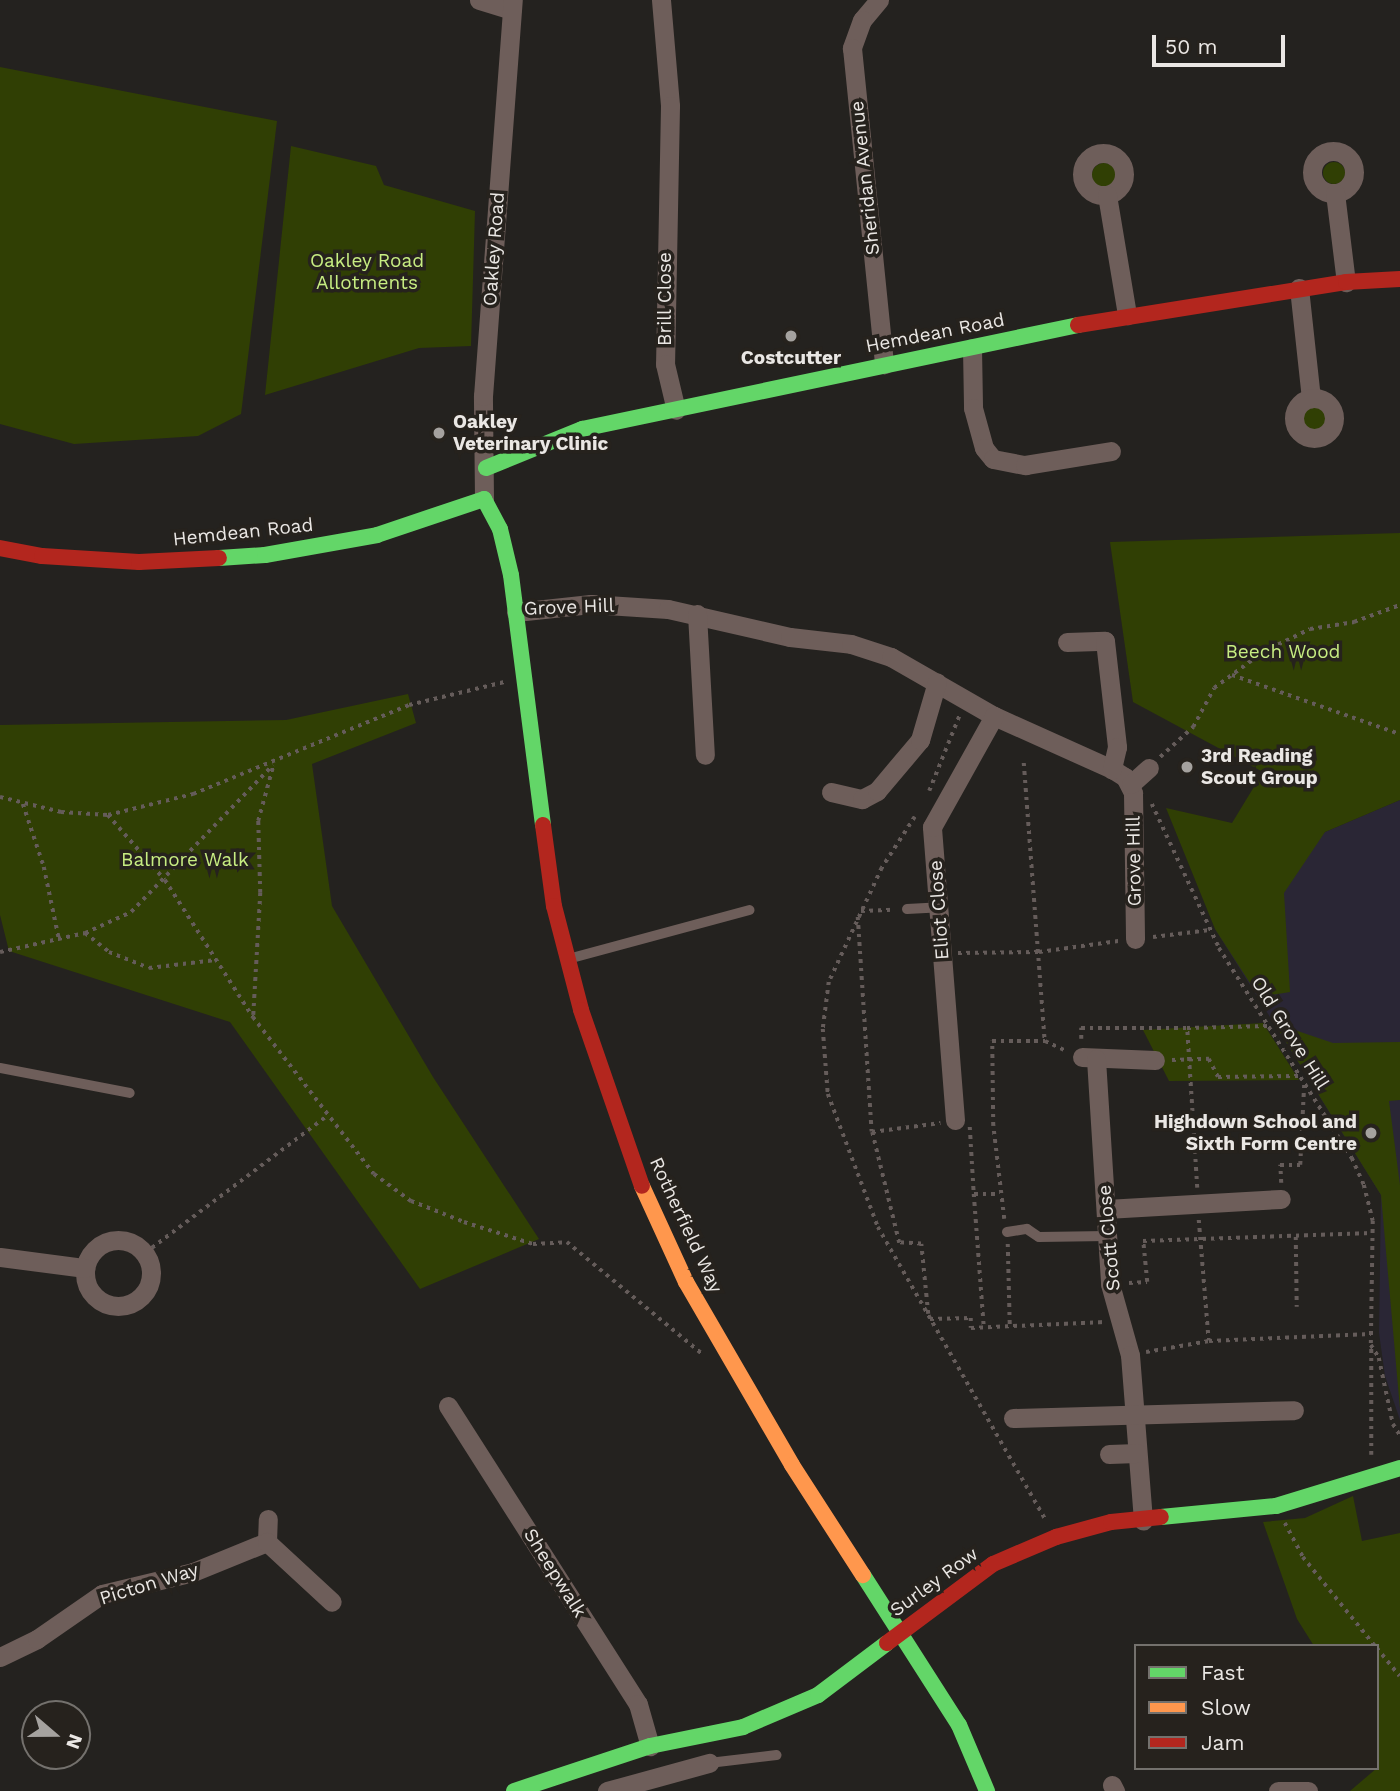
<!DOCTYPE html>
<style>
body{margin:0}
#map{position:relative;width:1400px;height:1791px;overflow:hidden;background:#24221f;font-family:"Work Sans",sans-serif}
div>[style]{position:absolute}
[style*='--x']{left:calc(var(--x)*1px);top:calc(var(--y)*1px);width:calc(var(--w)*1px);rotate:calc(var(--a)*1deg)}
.education>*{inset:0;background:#2a2635}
.green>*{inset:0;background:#303f04}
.round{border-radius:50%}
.path>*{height:3.5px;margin-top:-1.75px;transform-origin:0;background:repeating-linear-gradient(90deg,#655c5a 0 3.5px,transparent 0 8.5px)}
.lane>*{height:10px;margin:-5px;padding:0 5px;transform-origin:5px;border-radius:5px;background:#6e5e5a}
.street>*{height:19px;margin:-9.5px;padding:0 9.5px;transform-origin:9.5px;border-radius:9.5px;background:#6e5e5a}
.street>.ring{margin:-9.5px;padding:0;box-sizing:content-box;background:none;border:19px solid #6e5e5a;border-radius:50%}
.fast>*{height:16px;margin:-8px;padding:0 8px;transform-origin:8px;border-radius:8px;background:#63d668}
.slow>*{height:16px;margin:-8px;padding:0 8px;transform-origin:8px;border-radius:8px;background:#ff974d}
.jam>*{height:16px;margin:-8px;padding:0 8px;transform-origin:8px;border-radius:8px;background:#b3261e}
.dots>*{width:19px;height:19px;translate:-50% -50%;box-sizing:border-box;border:4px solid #26221d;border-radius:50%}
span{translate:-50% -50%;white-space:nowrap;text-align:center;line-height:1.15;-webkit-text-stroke:7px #26221d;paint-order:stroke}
.street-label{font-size:19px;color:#eae7e4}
.park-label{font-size:19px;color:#c7ed82}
.poi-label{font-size:19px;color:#eae7e4;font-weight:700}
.left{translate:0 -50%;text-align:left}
.right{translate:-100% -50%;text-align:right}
.legend{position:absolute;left:1134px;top:1644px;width:245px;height:126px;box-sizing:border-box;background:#26221d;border:2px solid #74716d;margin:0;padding:9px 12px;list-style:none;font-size:21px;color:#eae7e4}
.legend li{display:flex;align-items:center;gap:14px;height:35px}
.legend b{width:35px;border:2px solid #74716d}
.north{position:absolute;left:21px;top:1700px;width:70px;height:70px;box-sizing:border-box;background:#26221d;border:2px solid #74716d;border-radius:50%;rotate:110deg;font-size:19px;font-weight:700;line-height:28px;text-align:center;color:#eae7e4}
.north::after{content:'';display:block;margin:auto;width:24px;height:32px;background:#a5a29f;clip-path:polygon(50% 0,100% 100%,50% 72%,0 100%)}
.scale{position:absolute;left:1152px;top:35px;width:133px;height:32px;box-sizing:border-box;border:4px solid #eae7e4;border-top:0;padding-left:9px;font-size:21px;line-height:24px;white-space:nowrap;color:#eae7e4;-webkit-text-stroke:5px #26221d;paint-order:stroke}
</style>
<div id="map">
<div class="education">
<div style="clip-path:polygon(1400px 800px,1400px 1420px,1385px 1376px,1379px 1333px,1381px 1195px,1215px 929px,1325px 832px)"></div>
</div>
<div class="green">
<div style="clip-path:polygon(0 67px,277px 121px,241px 414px,198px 436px,74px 444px,0 424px)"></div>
<div style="clip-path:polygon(291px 146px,376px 166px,384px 185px,475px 211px,471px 346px,419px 348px,265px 395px)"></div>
<div class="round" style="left:1323px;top:162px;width:22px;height:22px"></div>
<div class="round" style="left:1092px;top:163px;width:24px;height:24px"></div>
<div class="round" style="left:1302px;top:406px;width:24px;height:24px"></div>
<div style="clip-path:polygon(1400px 533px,1400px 800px,1325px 832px,1284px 893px,1290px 992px,1259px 997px,1215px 929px,1166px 808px,1232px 823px,1263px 772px,1133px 702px,1110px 542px)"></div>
<div style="clip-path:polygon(408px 694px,416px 723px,312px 764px,332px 906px,433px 1077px,539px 1239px,420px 1289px,230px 1022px,9px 951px,0 915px,0 725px,286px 720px)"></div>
<div style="clip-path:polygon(1263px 1023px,1299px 1080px,1169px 1081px,1143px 1030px)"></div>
<div style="clip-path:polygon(1274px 1023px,1333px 1043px,1400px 1042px,1400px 1100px,1389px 1101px,1400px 1185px,1400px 1409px,1381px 1195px)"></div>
<div style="clip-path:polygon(1353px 1496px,1362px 1541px,1400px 1533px,1400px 1791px,1350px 1791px,1377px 1768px,1377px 1646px,1314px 1646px,1297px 1619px,1263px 1522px,1305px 1518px)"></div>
</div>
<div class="path">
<div style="--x:1232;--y:675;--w:178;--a:19.4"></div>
<div style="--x:1160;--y:757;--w:45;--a:-42.3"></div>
<div style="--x:1193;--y:727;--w:44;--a:-61.7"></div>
<div style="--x:1214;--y:688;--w:61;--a:-36.3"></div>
<div style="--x:1263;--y:652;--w:52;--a:-26.1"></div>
<div style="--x:1310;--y:629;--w:45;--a:-9"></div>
<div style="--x:1354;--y:622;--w:49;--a:-20.3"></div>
<div style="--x:1024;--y:763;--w:279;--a:85.7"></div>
<div style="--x:1045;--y:1041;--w:23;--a:25"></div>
<div style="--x:929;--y:791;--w:83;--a:-68.1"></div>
<div style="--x:0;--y:797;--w:63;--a:13.8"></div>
<div style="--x:61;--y:812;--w:47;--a:3.7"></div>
<div style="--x:108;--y:815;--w:88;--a:-13.9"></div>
<div style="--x:193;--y:794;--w:234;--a:-22.4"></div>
<div style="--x:409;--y:705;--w:98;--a:-13.6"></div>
<div style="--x:23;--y:804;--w:66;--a:71.6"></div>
<div style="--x:44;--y:867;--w:74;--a:78.2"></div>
<div style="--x:1152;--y:804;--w:159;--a:65"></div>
<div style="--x:1219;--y:948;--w:249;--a:57.7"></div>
<div style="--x:1352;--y:1158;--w:30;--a:66"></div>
<div style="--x:1364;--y:1185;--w:37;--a:76"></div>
<div style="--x:1373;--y:1221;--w:124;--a:90.9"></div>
<div style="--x:1371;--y:1345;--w:15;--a:58"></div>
<div style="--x:1379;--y:1358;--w:67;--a:78"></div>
<div style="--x:1393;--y:1424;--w:13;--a:58"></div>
<div style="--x:108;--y:815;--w:86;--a:48.8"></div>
<div style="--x:165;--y:880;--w:163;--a:57.3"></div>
<div style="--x:253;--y:1017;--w:198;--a:52.4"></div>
<div style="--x:374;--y:1174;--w:46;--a:36.1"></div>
<div style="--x:411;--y:1201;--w:57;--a:21.6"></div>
<div style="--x:464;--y:1222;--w:72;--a:17.7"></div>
<div style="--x:533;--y:1244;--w:34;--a:-3"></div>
<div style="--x:567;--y:1242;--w:174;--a:39.6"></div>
<div style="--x:915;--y:817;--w:61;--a:122.9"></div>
<div style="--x:882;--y:868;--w:126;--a:114.9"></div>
<div style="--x:829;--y:982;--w:47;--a:97.3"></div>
<div style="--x:823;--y:1029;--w:65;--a:85.6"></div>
<div style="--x:828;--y:1094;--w:142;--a:69.4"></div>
<div style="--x:878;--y:1227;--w:338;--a:60.2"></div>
<div style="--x:861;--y:911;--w:33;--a:-2"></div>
<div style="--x:858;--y:917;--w:215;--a:86.3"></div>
<div style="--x:85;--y:933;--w:31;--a:38"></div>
<div style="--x:109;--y:952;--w:43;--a:21.8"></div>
<div style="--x:149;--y:968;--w:67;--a:-6.8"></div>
<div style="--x:1153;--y:937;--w:57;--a:-7"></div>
<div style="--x:0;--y:952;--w:87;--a:-12.6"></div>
<div style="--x:85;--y:933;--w:51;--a:-24.5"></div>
<div style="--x:131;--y:912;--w:204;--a:-46"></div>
<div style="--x:958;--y:953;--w:81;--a:-0.7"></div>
<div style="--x:1039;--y:952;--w:80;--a:-7.9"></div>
<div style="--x:253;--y:1015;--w:122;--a:-86.7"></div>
<div style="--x:260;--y:893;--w:72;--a:-91.6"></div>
<div style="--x:258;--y:821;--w:57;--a:-74.7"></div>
<div style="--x:1081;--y:1039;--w:11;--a:-90"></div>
<div style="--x:1081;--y:1028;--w:106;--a:0"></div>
<div style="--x:1172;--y:1060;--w:37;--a:-2"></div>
<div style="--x:1209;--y:1059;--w:20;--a:63"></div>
<div style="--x:1218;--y:1077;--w:81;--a:-0.7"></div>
<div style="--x:970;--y:1127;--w:67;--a:86.6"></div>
<div style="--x:974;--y:1194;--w:24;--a:0"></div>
<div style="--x:1281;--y:1183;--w:18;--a:-93"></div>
<div style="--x:1280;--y:1165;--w:20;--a:0"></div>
<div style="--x:1300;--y:1165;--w:81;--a:-87.2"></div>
<div style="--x:1197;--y:1188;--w:160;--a:-93.6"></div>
<div style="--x:1187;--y:1028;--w:82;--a:-1.4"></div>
<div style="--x:974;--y:1194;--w:133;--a:85.7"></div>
<div style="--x:1004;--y:1219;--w:94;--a:-96.7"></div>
<div style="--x:993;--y:1126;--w:85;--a:-90.7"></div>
<div style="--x:992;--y:1041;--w:53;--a:0"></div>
<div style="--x:1199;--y:1220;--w:121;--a:85.3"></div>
<div style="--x:1296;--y:1237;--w:70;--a:89.2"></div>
<div style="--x:1008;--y:1244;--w:82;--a:88.6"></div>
<div style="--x:145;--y:1253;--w:228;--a:-37"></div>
<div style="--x:1129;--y:1283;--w:18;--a:-3"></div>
<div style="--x:1147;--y:1282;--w:41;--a:-95.6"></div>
<div style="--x:1143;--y:1241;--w:229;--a:-2"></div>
<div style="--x:928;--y:1314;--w:70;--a:-95.7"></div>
<div style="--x:921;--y:1244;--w:22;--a:-177"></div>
<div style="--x:899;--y:1243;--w:114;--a:-103.7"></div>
<div style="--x:872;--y:1132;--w:69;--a:-7.5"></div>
<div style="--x:930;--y:1319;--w:41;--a:-1.4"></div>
<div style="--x:971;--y:1318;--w:10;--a:90"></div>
<div style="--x:971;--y:1328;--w:134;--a:-2.6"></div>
<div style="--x:1146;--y:1352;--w:64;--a:-9.9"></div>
<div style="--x:1209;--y:1341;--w:162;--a:-2.5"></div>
<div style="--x:1371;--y:1455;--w:108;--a:-90"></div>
<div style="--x:1285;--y:1523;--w:38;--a:62"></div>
<div style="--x:1303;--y:1557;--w:114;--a:51"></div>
<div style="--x:1377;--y:1648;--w:36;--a:51"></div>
</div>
<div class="lane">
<div style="--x:907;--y:909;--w:33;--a:-3"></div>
<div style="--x:568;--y:959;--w:188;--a:-15.1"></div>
<div style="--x:0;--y:1068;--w:132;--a:10.9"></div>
<div style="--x:1007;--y:1232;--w:20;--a:-9"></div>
<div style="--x:1027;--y:1229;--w:14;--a:34"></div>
<div style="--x:1039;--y:1237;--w:68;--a:-0.8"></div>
<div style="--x:709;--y:1763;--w:68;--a:-6.7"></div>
</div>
<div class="street">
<div style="--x:479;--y:0;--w:34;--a:17"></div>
<div style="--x:661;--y:0;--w:106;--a:85.1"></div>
<div style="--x:670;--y:106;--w:258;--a:91.1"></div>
<div style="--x:665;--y:364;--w:47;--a:76.6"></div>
<div style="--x:879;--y:0;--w:26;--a:130"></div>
<div style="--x:862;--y:20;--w:30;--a:110"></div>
<div style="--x:852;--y:48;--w:318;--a:84.2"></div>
<div class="ring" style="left:1312px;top:151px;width:23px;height:23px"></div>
<div class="ring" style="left:1082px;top:153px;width:23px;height:23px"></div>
<div style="--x:1335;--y:193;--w:90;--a:83"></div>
<div style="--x:1107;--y:195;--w:122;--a:80.5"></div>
<div style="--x:1299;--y:288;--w:111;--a:83.8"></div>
<div style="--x:972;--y:348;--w:60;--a:89"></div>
<div style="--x:973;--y:408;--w:41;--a:74.6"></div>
<div style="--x:984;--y:448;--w:14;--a:51"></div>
<div style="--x:993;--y:459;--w:33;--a:11"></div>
<div style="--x:1025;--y:465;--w:87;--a:-9.2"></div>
<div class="ring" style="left:1294px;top:398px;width:21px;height:21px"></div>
<div style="--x:484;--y:499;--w:103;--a:-90.6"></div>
<div style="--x:483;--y:396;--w:397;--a:-85.7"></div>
<div style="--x:516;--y:612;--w:75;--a:-6.1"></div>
<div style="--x:591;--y:604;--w:77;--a:3.7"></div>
<div style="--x:668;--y:609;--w:125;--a:12.9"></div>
<div style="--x:790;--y:637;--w:61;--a:6.5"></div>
<div style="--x:851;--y:644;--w:42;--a:18"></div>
<div style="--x:891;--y:657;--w:119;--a:29.8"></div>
<div style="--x:994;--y:716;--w:129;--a:24.2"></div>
<div style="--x:1112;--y:769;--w:15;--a:32"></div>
<div style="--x:1125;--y:777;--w:18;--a:63"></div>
<div style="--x:1133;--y:793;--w:146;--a:89.2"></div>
<div style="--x:697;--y:614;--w:141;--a:86.8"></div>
<div style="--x:1067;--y:642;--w:38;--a:-2"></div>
<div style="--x:1105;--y:641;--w:107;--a:83.5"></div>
<div style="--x:1117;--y:747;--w:23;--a:103"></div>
<div style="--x:1131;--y:784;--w:24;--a:-42"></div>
<div style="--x:831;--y:792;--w:32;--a:13"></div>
<div style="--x:862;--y:799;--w:17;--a:-28"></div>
<div style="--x:877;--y:791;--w:67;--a:-49.9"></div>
<div style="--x:920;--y:740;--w:60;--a:-73.7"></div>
<div style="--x:1082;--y:1057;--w:73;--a:2.4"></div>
<div style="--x:1096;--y:1059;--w:225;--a:86.4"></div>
<div style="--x:1110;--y:1284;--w:74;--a:74.3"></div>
<div style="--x:1130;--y:1355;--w:166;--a:85.5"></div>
<div style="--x:955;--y:1120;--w:294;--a:-94.5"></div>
<div style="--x:932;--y:827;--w:127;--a:-60.8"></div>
<div style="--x:1106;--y:1209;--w:175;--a:-3.3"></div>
<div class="ring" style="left:85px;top:1240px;width:47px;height:47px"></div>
<div style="--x:0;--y:1257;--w:86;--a:7.4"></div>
<div style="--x:448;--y:1406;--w:353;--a:57.5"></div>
<div style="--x:638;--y:1704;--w:44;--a:74.1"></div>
<div style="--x:1013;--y:1418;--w:281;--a:-1.6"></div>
<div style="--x:1109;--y:1454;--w:28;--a:-2"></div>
<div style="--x:267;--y:1542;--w:23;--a:-88"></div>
<div style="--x:0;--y:1657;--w:41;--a:-25.9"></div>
<div style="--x:37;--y:1639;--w:79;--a:-34.7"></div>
<div style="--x:102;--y:1594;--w:94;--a:-13.6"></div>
<div style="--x:193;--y:1572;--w:80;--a:-22.1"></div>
<div style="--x:267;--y:1542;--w:88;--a:42.7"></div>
<div style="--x:1112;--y:1785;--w:7;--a:63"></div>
<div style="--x:607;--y:1791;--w:106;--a:-15.4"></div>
<div style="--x:1278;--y:1791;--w:30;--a:0"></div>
</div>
<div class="fast">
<div style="--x:486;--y:468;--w:104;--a:-22.1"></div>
<div style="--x:582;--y:429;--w:507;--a:-11.84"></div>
<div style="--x:219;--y:558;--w:46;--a:-3.7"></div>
<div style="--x:265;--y:555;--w:114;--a:-10.1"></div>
<div style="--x:377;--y:535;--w:113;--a:-18.6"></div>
<div style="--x:484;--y:499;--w:34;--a:62"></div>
<div style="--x:500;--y:529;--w:47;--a:76.6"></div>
<div style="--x:511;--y:575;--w:252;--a:82.7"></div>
<div style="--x:1161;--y:1517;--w:116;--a:-5.5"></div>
<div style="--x:1276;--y:1506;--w:130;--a:-17"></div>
<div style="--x:863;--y:1575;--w:178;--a:57.4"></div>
<div style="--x:959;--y:1725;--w:72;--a:67"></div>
<div style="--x:514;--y:1791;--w:143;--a:-18.3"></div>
<div style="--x:650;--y:1746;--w:95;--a:-11.5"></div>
<div style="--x:743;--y:1727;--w:82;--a:-23.1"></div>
<div style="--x:818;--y:1695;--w:86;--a:-37"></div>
</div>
<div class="slow">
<div style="--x:642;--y:1186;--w:106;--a:65.4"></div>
<div style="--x:686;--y:1282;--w:211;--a:59.9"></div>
<div style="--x:792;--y:1465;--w:131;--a:57.2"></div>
</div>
<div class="jam">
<div style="--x:1078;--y:325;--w:271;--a:-9.1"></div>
<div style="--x:1346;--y:282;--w:54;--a:-3.2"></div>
<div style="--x:0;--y:548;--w:43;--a:10.8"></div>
<div style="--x:42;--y:556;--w:97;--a:3.5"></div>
<div style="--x:139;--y:562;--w:80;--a:-2.9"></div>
<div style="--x:543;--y:825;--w:82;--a:82.3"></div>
<div style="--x:554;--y:906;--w:107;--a:75.4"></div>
<div style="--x:581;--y:1010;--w:186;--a:70.9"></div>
<div style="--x:887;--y:1643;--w:132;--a:-36.7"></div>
<div style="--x:993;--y:1564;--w:69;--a:-23.2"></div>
<div style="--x:1056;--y:1537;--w:57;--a:-15.3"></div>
<div style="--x:1111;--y:1522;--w:50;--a:-5.7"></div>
</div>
<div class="dots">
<div style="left:791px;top:336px;background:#a5a29f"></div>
<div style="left:439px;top:433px;background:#a5a29f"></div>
<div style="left:1187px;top:767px;background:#a5a29f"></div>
<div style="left:1371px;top:1133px;background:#a5a29f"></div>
</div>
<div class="street-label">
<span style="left:865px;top:178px;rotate:-96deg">Sheridan Avenue</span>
<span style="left:494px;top:249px;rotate:-86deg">Oakley Road</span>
<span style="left:665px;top:299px;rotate:-90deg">Brill Close</span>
<span style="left:935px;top:333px;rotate:-11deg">Hemdean Road</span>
<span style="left:243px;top:532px;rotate:-6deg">Hemdean Road</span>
<span style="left:569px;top:607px;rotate:-2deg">Grove Hill</span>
<span style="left:1134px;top:861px;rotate:-91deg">Grove Hill</span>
<span style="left:939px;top:910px;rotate:-94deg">Eliot Close</span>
<span style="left:1290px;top:1033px;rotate:58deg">Old Grove Hill</span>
<span style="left:686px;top:1225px;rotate:65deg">Rotherfield Way</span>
<span style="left:1109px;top:1238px;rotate:-95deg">Scott Close</span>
<span style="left:555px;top:1573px;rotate:58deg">Sheepwalk</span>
<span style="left:934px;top:1582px;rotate:-36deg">Surley Row</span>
<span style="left:149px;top:1584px;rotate:-17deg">Picton Way</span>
</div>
<div class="park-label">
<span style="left:367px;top:272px">Oakley Road<br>Allotments</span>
<span style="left:1283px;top:652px">Beech Wood</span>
<span style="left:185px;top:860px">Balmore Walk</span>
</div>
<div class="poi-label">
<span style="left:791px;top:358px">Costcutter</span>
<span class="left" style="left:453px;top:433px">Oakley<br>Veterinary Clinic</span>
<span class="left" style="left:1201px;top:767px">3rd Reading<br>Scout Group</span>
<span class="right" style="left:1357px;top:1133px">Highdown School and<br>Sixth Form Centre</span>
</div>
<ul class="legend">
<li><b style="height:9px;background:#63d668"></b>Fast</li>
<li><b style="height:9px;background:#ff974d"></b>Slow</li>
<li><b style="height:9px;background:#b3261e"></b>Jam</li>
</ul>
<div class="north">N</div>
<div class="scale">50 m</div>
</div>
